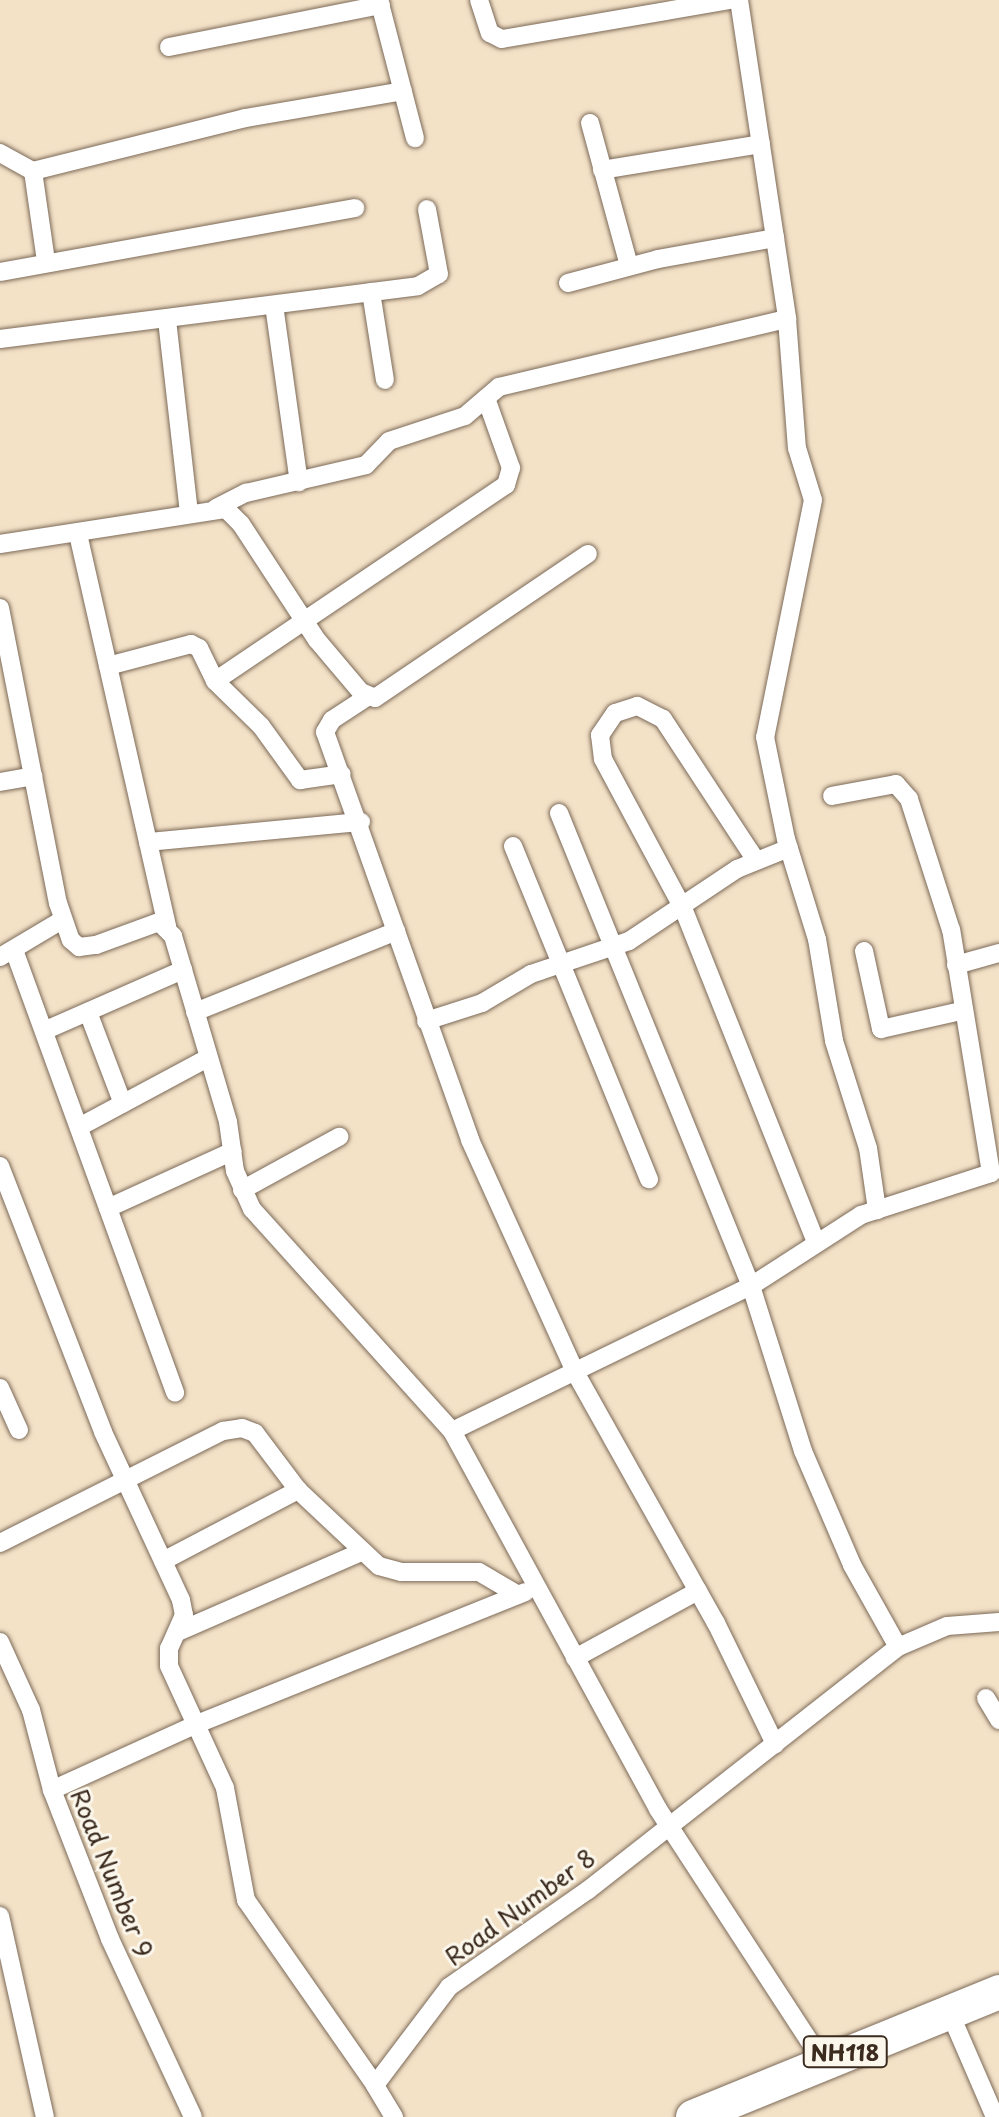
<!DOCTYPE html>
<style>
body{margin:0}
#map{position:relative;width:999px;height:2117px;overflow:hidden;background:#f4e2c7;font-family:"Playpen Sans",sans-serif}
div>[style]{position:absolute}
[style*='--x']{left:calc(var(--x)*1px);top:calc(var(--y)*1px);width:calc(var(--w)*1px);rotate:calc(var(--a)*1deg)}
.roads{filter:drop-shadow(0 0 2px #7c6a59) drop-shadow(0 0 2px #7c6a59)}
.street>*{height:18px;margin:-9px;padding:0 9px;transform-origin:9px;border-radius:9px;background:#fff}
.highway>*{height:34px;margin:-17px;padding:0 17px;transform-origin:17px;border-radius:17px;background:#fff}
span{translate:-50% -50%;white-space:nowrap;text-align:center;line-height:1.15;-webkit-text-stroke:6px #fbf7ec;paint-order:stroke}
.shield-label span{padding:2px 6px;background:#fbf7ec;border:2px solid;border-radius:6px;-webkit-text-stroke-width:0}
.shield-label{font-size:22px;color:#3b2a1e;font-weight:700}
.street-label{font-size:24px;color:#3b2a1e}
</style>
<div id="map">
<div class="roads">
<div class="street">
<div style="--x:379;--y:0;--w:143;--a:75.4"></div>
<div style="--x:479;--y:0;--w:35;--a:72"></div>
<div style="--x:490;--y:33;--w:13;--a:27"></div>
<div style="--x:502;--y:39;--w:230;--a:-9.7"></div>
<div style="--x:739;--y:0;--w:323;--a:81.4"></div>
<div style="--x:787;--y:319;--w:129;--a:85.6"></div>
<div style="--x:797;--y:448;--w:54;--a:72.9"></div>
<div style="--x:813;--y:500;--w:242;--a:101.4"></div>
<div style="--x:765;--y:737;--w:104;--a:78.4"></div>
<div style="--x:786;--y:839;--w:105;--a:72.8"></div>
<div style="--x:817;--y:939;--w:103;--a:80.5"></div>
<div style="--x:834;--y:1041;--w:112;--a:72.4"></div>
<div style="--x:868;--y:1148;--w:63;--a:81.7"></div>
<div style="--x:169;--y:47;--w:216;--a:-11.2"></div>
<div style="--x:590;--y:123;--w:148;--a:74.7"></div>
<div style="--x:0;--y:153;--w:38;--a:29"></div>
<div style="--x:33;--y:171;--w:219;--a:-14"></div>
<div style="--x:245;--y:118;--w:160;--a:-9.7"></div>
<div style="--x:602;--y:170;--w:161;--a:-9.3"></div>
<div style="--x:33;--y:171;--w:91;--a:81.8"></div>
<div style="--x:0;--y:272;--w:361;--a:-10.2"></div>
<div style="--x:568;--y:283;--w:93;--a:-14.9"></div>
<div style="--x:658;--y:259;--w:119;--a:-10.2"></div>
<div style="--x:371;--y:292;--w:89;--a:81"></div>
<div style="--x:274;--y:305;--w:179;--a:82"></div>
<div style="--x:167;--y:320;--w:194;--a:83.5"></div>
<div style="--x:0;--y:339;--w:421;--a:-7.2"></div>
<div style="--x:418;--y:286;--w:24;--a:-30"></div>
<div style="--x:439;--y:274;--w:66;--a:-100.5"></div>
<div style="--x:216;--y:508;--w:34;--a:-27"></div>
<div style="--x:246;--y:493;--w:123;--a:-13.1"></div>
<div style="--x:366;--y:465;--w:33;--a:-46"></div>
<div style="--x:389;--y:441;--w:80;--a:-18.2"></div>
<div style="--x:465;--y:416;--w:45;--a:-40.5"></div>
<div style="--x:499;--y:387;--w:296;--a:-13.3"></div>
<div style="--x:78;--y:534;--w:403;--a:77.2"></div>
<div style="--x:0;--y:544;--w:229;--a:-8.8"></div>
<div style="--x:226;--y:509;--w:21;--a:45"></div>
<div style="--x:241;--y:524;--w:139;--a:56.8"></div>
<div style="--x:317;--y:640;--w:68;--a:49.8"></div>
<div style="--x:361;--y:692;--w:15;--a:23"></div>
<div style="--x:375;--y:698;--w:257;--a:-34.1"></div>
<div style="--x:0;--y:608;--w:301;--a:78.9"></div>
<div style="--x:58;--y:903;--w:39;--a:71"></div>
<div style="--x:71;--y:940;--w:11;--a:41"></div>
<div style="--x:79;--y:947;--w:17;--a:-7"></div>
<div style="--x:96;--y:945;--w:67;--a:-20.1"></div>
<div style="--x:159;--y:922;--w:20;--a:45"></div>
<div style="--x:173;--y:936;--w:194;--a:73.5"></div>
<div style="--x:228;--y:1122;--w:49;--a:81.9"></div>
<div style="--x:235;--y:1171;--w:42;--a:65.9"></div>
<div style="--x:252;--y:1209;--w:299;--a:48"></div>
<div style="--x:452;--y:1431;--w:430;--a:61.4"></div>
<div style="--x:658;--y:1809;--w:301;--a:56.9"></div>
<div style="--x:108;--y:666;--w:86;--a:-14.8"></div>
<div style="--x:191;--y:644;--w:9;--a:27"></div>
<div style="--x:199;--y:648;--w:37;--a:64"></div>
<div style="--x:215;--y:681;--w:64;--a:44.4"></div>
<div style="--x:261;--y:726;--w:67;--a:54.2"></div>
<div style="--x:300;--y:780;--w:42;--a:-8.1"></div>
<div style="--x:215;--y:681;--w:351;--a:-34"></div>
<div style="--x:506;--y:485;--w:18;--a:-74"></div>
<div style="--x:511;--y:468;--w:74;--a:-109.7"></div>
<div style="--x:367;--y:697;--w:42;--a:146.7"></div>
<div style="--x:332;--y:720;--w:14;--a:120"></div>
<div style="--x:325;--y:732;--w:433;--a:70.4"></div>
<div style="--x:470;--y:1140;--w:255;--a:65.6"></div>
<div style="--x:575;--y:1372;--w:288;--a:60.7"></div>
<div style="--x:716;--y:1623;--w:135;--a:64"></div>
<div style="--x:0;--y:782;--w:34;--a:-10"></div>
<div style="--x:559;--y:813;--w:510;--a:67.91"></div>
<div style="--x:751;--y:1286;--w:173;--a:72.5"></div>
<div style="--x:803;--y:1451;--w:124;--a:66.7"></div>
<div style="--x:852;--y:1565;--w:94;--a:60.7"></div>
<div style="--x:148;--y:842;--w:214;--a:-5.4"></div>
<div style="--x:513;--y:846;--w:360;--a:67.8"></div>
<div style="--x:755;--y:859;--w:168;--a:-123.3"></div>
<div style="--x:663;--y:719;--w:29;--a:-153"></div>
<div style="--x:637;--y:706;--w:23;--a:162"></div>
<div style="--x:615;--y:713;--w:27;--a:124"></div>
<div style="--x:600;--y:735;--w:24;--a:83"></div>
<div style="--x:603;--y:759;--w:169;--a:61.8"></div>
<div style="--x:683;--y:908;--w:360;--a:68.3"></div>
<div style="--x:14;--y:950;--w:471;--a:70"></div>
<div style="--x:864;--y:951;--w:80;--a:77.7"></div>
<div style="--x:881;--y:1029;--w:82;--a:-12.7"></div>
<div style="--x:0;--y:957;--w:72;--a:-30.8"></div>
<div style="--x:956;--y:965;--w:45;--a:-15.6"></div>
<div style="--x:88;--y:1012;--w:98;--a:69.2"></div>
<div style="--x:195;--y:1012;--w:217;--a:-21.9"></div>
<div style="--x:426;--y:1021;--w:59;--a:-17.8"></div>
<div style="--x:482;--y:1003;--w:57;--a:-30.6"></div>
<div style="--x:531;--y:974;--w:103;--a:-18.6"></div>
<div style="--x:629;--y:941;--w:130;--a:-33.7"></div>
<div style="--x:737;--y:869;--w:56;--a:-22"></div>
<div style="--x:46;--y:1030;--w:150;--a:-23.7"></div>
<div style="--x:81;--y:1126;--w:142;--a:-28.2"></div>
<div style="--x:0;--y:1166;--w:285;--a:68.8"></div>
<div style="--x:103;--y:1432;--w:185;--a:65.1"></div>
<div style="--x:181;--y:1600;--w:15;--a:79"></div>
<div style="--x:184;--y:1615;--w:36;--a:114"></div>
<div style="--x:169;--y:1648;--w:18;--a:90"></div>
<div style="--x:169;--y:1666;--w:134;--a:65.3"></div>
<div style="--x:225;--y:1788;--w:114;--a:79.4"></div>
<div style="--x:246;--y:1900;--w:226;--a:55.1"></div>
<div style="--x:242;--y:1190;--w:111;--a:-28.7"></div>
<div style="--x:108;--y:1208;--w:137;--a:-24.5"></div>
<div style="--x:0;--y:1388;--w:46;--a:65.7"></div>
<div style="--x:452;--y:1431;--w:332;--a:-25.9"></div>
<div style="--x:751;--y:1286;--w:131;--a:-32.8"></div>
<div style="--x:861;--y:1215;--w:137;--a:-17.9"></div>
<div style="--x:991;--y:1173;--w:246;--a:-99.3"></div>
<div style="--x:951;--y:930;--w:138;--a:-107.8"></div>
<div style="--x:909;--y:799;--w:20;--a:-131"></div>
<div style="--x:896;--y:784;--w:65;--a:169.4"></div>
<div style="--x:0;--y:1543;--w:250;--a:-26.7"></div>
<div style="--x:223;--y:1431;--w:19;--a:-9"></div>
<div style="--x:242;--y:1428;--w:14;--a:21"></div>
<div style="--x:255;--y:1433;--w:71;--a:53"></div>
<div style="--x:298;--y:1490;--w:111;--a:43.2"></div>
<div style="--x:379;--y:1566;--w:23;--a:15"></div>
<div style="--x:401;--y:1572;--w:78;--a:0"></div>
<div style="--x:479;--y:1572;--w:45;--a:30.5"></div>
<div style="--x:163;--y:1561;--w:153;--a:-27.7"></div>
<div style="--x:180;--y:1631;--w:197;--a:-23.6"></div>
<div style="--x:0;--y:1642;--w:75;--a:65.5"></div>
<div style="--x:31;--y:1710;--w:83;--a:75.3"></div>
<div style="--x:52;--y:1790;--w:160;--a:68.7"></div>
<div style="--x:110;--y:1939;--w:196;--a:65"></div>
<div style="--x:575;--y:1658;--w:140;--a:-28.6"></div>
<div style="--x:986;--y:1698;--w:26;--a:59"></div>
<div style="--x:52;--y:1790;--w:159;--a:-24.5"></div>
<div style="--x:197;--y:1724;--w:354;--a:-21.9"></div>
<div style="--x:0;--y:1916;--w:206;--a:77.4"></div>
<div style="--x:956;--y:2027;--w:98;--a:66.6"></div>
<div style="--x:394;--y:2117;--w:37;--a:-121"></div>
<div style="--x:375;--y:2085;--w:123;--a:-52.9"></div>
<div style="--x:449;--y:1987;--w:169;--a:-34.9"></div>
<div style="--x:588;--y:1890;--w:394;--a:-38.1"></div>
<div style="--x:898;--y:1647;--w:53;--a:-23.2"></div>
<div style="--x:947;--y:1626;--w:52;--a:-4.4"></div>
</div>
<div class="highway">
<div style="--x:693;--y:2117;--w:331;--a:-22.2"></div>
</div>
</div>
<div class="shield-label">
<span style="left:845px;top:2052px">NH118</span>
</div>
<div class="street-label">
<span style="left:112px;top:1873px;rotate:68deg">Road Number 9</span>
<span style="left:520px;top:1907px;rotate:-36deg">Road Number 8</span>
</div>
</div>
